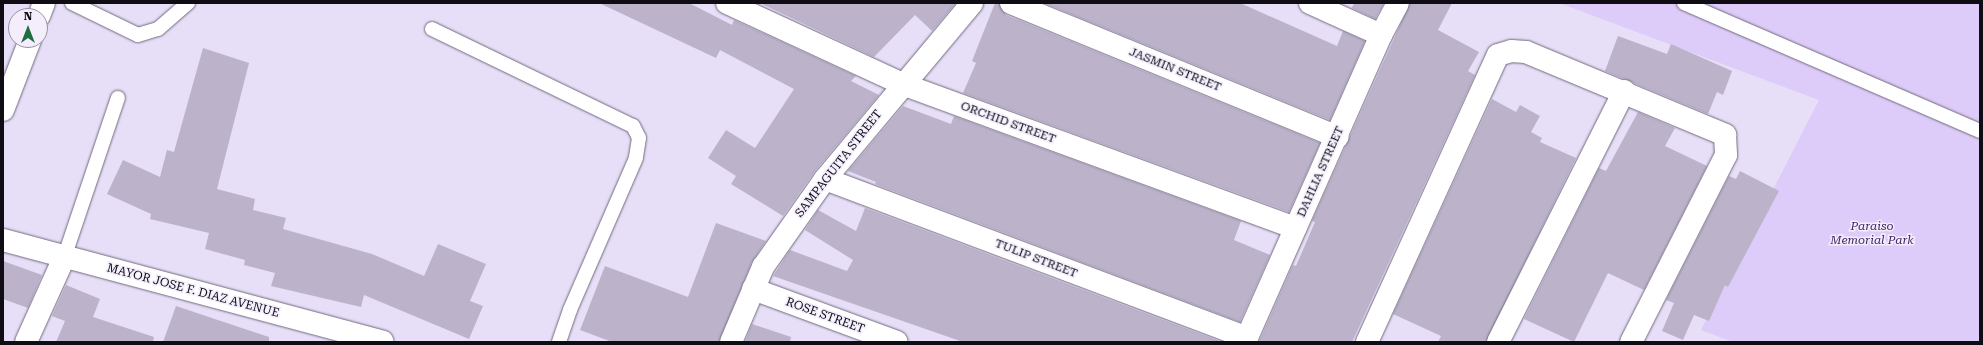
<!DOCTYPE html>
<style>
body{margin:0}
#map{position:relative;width:1983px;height:345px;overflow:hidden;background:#e7def7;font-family:"Roboto Serif",serif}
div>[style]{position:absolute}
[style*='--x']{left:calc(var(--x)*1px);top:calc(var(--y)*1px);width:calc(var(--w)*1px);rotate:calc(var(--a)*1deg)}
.green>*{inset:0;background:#ddccf9}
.building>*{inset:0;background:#bcb3cb}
.roads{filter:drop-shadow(0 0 1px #71697e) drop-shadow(0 0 1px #71697e)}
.lane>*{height:14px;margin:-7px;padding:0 7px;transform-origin:7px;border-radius:7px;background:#fff}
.street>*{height:22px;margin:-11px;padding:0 11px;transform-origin:11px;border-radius:11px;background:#fff}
.secondary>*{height:22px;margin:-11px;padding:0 11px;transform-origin:11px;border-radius:11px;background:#fff}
span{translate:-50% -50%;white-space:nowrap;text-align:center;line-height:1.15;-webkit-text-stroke:3px #f3edfc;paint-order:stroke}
.street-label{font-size:12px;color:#0f0c14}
.park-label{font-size:12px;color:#3f1f62;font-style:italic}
.frame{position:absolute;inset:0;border:4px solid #0f0c14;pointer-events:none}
.north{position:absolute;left:8px;top:8px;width:40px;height:40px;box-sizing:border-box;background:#f3edfc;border:1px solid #98939f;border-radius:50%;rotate:0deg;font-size:11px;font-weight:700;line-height:16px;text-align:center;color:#0f0c14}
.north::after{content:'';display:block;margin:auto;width:14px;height:18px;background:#1e6e3e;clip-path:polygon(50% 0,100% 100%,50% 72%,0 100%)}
</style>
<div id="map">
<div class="green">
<div style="clip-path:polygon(1559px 3px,1980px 3px,1980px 342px,1733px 342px,1701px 330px,1819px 100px)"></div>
</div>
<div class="building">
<div style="clip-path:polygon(599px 3px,689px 3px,732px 25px,734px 20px,856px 76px,851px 81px,879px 95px,815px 171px,783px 216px,731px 184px,736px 176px,708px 158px,726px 130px,755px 148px,794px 89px,720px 50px,716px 58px)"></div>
<div style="clip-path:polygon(760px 3px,956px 3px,932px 31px,915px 15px,874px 57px)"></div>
<div style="clip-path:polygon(995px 3px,999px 3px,1006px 15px,1320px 143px,1289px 212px,963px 93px,976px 63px,972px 61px)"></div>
<div style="clip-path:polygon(1044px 3px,1240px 3px,1337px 46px,1343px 31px,1365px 41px,1330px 120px)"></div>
<div style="clip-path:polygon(1354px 3px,1384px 3px,1375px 19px,1352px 8px)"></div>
<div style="clip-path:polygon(1410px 3px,1452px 3px,1438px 30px,1479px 52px,1468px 71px,1475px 75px,1352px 342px,1259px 342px,1293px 265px,1296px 266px,1315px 222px,1312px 221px)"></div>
<div style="clip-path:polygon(1618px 36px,1667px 54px,1671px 44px,1732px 71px,1723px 95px,1717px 92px,1708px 114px,1605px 71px)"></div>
<div style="clip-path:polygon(203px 48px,249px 63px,217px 189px,255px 199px,253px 210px,286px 218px,283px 229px,372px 254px,424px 276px,438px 244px,486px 264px,470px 301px,483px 306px,469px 339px,364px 295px,361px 307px,271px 286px,275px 273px,244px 265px,245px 260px,205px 249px,209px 233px,150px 219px,151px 214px,107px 194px,123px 160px,160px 177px,167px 150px,174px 152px)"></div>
<div style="clip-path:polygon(1492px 99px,1516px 112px,1520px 105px,1540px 116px,1531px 132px,1542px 138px,1540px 142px,1576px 158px,1486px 342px,1438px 342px,1441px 336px,1393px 314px)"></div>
<div style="clip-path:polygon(903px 106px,951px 124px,954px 116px,1241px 221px,1234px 240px,1270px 255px,1240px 322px,875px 184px,876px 182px,848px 171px)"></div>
<div style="clip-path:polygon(1638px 112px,1675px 128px,1665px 146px,1707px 166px,1644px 290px,1608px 273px,1574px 342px,1524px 319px,1599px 168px,1606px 171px)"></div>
<div style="clip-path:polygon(1740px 171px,1779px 191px,1728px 287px,1725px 285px,1709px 321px,1694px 315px,1683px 340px,1662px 331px,1674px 303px,1666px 300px,1729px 176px,1736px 179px)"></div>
<div style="clip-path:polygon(865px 208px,1222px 342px,963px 342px,773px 276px,790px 250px,847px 271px,853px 260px,805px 230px,818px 210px,856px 231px)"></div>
<div style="clip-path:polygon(716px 223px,766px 241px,752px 262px,719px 342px,612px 342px,580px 330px,605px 266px,688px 297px)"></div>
<div style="clip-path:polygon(3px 261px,42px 275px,28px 308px,3px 299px)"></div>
<div style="clip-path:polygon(66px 285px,100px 299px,93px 317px,154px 337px,153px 342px,56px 342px,65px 321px,52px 316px)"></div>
<div style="clip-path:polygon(176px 306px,269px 337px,269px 342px,163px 342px)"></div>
<div style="clip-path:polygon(752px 324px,791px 337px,790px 342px,745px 342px)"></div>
</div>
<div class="roads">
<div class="lane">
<div style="--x:72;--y:3;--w:73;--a:25.9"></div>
<div style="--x:138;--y:35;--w:21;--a:-17"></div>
<div style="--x:158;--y:29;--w:40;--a:-41"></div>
<div style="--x:1684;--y:3;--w:322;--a:23.4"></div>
<div style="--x:432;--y:29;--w:223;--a:25.8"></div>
<div style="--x:633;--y:126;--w:13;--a:63"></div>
<div style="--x:639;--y:138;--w:20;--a:99"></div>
<div style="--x:636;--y:158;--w:166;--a:113.5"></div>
<div style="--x:570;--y:310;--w:34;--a:109"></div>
<div style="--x:64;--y:258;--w:169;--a:-71.4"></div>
</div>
<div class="street">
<div style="--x:727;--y:3;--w:193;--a:24.8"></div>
<div style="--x:902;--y:84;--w:419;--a:20.1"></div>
<div style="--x:1011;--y:3;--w:353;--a:22.3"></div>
<div style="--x:1310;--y:3;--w:78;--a:24.3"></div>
<div style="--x:39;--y:16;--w:14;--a:-69"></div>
<div style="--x:3;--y:110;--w:75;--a:-68.9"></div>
<div style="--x:825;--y:179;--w:451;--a:20.6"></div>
<div style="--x:753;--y:289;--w:153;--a:20.2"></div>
<div style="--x:26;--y:342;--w:92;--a:-65.7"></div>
<div style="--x:731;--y:342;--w:82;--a:-66.9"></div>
<div style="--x:763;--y:267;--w:108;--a:-54.8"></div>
<div style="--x:825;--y:179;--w:229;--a:-50.1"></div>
<div style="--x:1245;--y:342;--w:336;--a:-66.1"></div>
<div style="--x:1381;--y:35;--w:36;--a:-62"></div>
<div style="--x:1367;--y:342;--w:315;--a:-65.5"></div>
<div style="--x:1498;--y:55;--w:14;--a:-17"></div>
<div style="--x:1511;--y:51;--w:15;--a:4"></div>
<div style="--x:1526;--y:52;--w:216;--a:22.6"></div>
<div style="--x:1725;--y:135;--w:20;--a:87"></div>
<div style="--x:1726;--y:155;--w:210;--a:116.9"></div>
<div style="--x:1498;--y:342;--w:281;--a:-63.3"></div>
</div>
<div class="secondary">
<div style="--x:3;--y:240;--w:393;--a:15"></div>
</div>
</div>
<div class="street-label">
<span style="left:1175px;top:70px;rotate:22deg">JASMIN STREET</span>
<span style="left:1008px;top:123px;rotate:20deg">ORCHID STREET</span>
<span style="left:839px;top:164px;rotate:-52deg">SAMPAGUITA STREET</span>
<span style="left:1321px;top:172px;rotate:-66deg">DAHLIA STREET</span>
<span style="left:1036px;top:259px;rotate:21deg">TULIP STREET</span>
<span style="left:193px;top:291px;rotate:15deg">MAYOR JOSE F. DIAZ AVENUE</span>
<span style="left:825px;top:316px;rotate:20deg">ROSE STREET</span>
</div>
<div class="park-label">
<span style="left:1872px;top:234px">Paraiso<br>Memorial Park</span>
</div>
<div class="frame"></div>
<div class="north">N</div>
</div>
